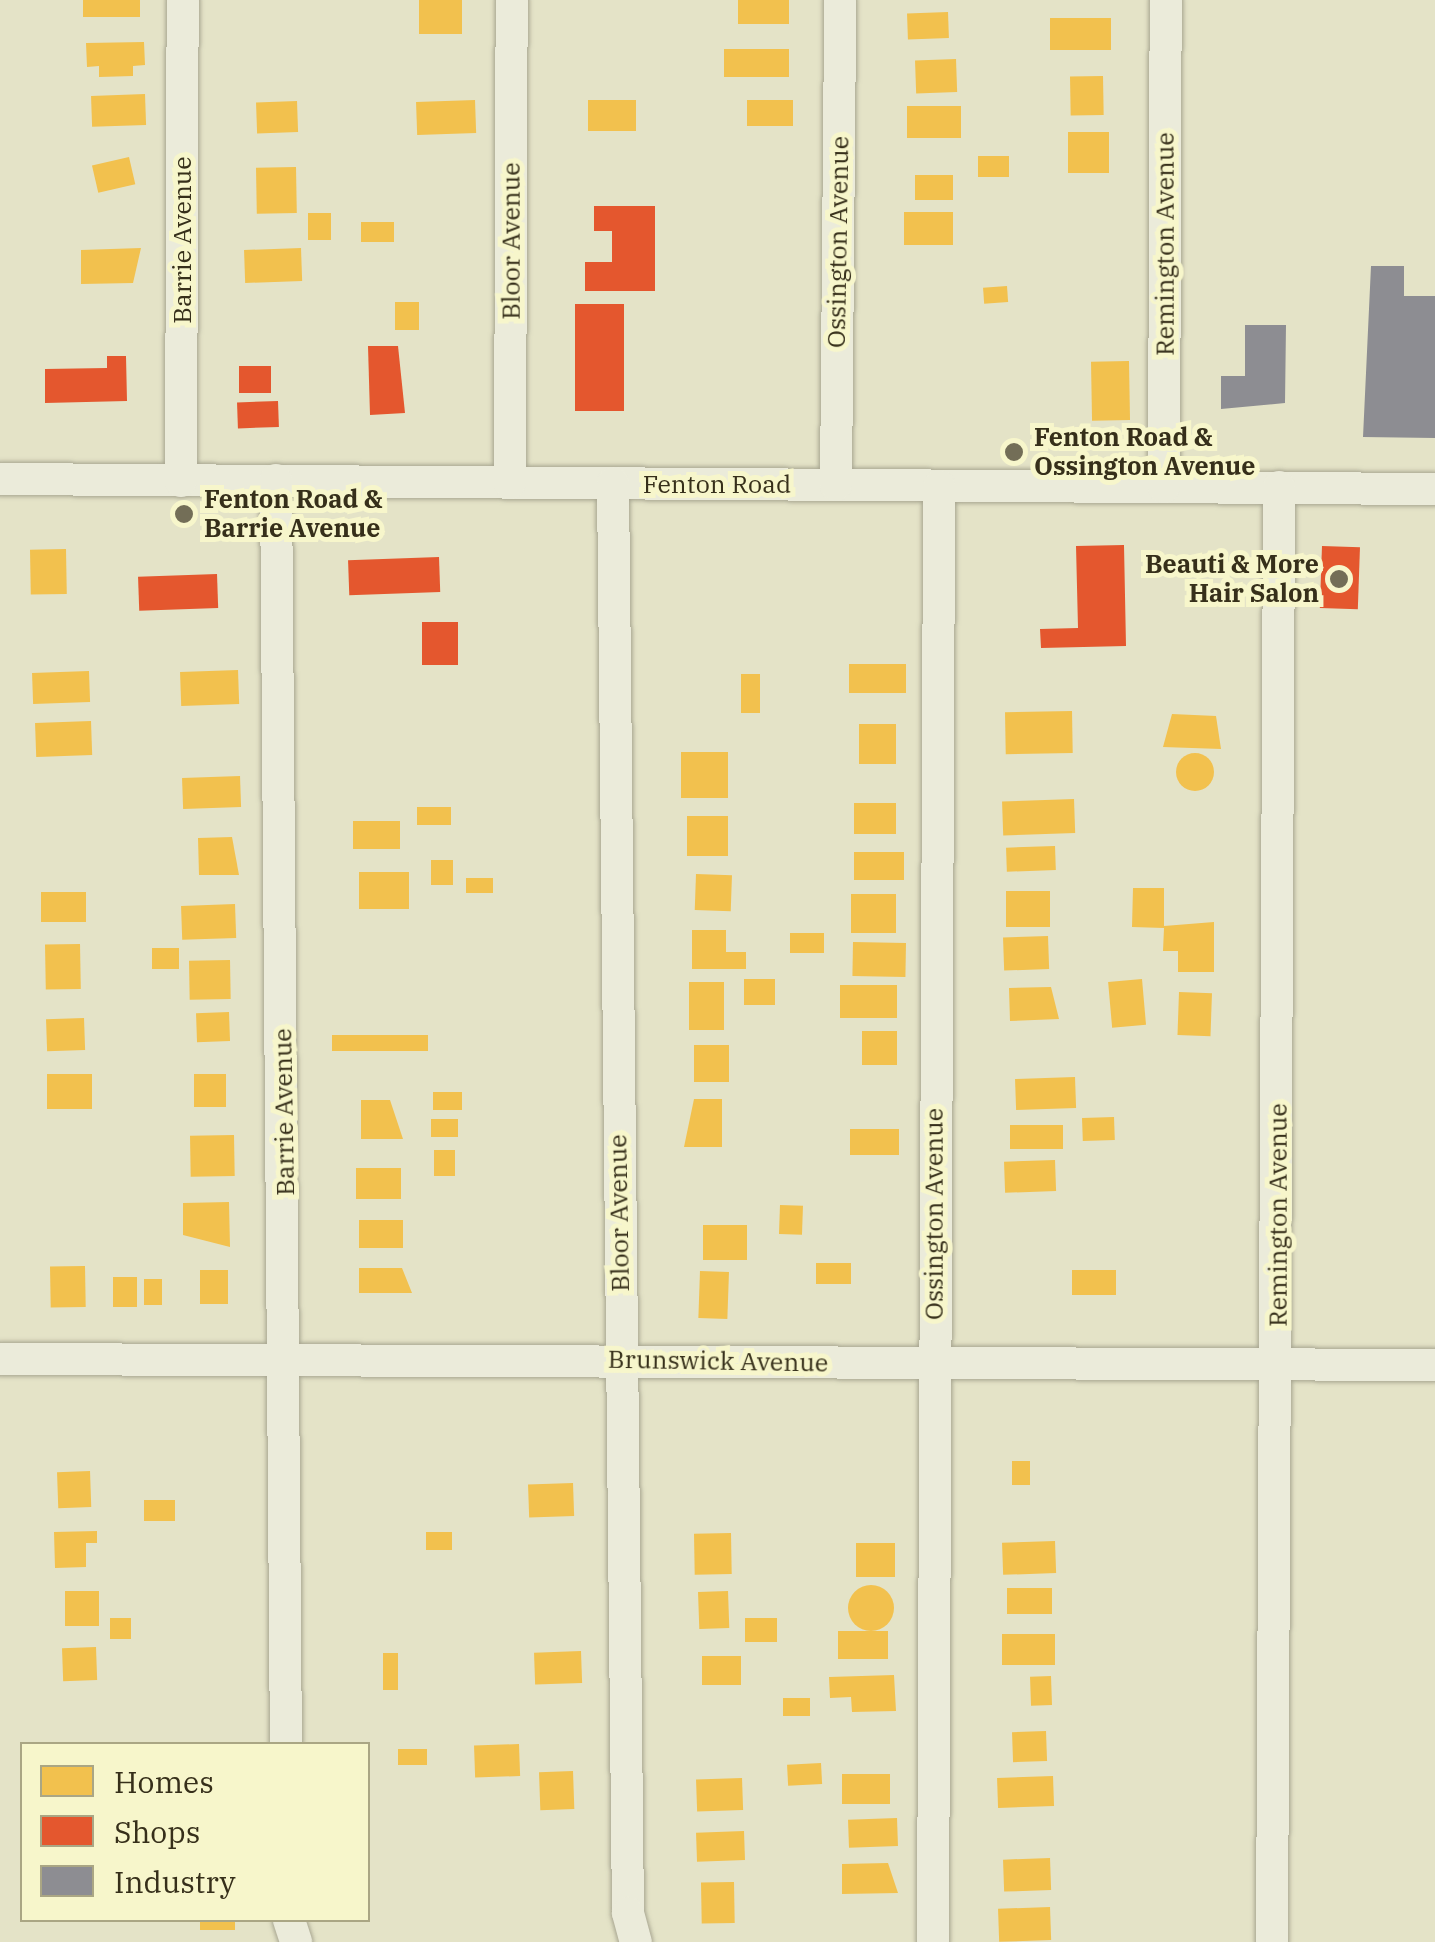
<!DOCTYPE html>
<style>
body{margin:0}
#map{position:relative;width:1435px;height:1942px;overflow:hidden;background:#e4e3c7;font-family:"IBM Plex Serif",serif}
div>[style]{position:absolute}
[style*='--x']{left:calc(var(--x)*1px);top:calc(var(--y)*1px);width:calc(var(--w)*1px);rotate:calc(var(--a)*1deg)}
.homes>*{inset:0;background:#f2c14e;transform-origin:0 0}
.round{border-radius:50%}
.shops>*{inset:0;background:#e4572e;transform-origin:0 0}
.industry>*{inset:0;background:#8d8d92}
.roads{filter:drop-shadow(0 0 2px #a8a691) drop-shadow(0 0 2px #a8a691)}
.minor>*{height:32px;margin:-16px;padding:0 16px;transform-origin:16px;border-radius:16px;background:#ebebda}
.dots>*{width:28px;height:28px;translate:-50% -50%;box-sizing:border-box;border:5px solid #f7f6cb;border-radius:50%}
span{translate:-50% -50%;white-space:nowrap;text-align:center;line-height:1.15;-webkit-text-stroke:10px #f7f6cb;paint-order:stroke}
.street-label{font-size:25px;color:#362f1a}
.poi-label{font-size:25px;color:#362f1a;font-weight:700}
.left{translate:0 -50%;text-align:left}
.right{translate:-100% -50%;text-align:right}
.legend{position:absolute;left:20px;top:1742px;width:350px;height:180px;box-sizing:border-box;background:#f7f6cb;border:2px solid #aaa684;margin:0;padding:12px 18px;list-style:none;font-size:30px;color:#362f1a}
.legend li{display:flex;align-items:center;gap:20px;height:50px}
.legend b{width:50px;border:2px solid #aaa684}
</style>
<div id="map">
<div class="homes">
<div style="left:83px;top:0;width:57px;height:17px"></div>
<div style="left:419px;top:0;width:43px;height:34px"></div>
<div style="left:738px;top:0;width:51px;height:24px"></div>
<div style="left:948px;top:12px;width:26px;height:41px;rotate:88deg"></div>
<div style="left:1111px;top:18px;width:32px;height:61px;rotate:90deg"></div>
<div style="clip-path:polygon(144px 42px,145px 65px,133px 66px,133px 76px,99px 77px,99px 66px,87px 67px,86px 43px)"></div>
<div style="left:724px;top:49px;width:65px;height:28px"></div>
<div style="left:956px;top:59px;width:33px;height:41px;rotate:88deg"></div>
<div style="left:1103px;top:76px;width:39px;height:33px;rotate:89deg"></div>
<div style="left:145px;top:94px;width:31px;height:54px;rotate:88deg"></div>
<div style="left:475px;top:100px;width:33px;height:59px;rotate:88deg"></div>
<div style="left:588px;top:100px;width:48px;height:31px"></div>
<div style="left:747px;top:100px;width:46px;height:26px"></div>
<div style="left:297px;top:101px;width:31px;height:41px;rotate:88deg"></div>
<div style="left:961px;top:106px;width:32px;height:54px;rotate:90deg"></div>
<div style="left:1109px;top:132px;width:41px;height:41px;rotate:90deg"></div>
<div style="left:978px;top:156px;width:31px;height:21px"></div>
<div style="left:129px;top:157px;width:28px;height:38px;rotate:77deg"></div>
<div style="left:296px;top:167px;width:46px;height:40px;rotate:89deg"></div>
<div style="left:953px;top:175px;width:25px;height:38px;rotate:90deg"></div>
<div style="left:904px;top:212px;width:49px;height:33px"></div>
<div style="left:308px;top:213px;width:23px;height:27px"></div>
<div style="left:361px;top:222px;width:33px;height:20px"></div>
<div style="clip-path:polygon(141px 248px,133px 283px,81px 284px,81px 250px)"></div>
<div style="left:301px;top:248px;width:33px;height:57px;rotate:88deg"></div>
<div style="left:1007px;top:286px;width:16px;height:24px;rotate:86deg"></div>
<div style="left:395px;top:302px;width:24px;height:28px"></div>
<div style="left:1129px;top:361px;width:59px;height:38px;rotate:89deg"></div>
<div style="left:66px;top:549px;width:45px;height:36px;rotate:89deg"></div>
<div style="left:849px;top:664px;width:57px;height:29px"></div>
<div style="left:238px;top:670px;width:34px;height:58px;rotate:88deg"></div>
<div style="left:89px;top:671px;width:31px;height:57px;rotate:88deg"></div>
<div style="left:741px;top:674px;width:19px;height:39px"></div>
<div style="left:1072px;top:711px;width:42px;height:67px;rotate:89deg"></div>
<div style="clip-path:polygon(1172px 714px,1216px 716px,1221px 749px,1163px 747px)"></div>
<div style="left:91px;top:721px;width:34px;height:56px;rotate:88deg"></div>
<div style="left:859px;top:724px;width:37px;height:40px"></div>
<div style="left:681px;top:752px;width:47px;height:46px"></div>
<div class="round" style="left:1176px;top:753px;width:38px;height:38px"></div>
<div style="left:240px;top:776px;width:31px;height:58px;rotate:88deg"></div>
<div style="left:1074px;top:799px;width:34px;height:72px;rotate:88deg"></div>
<div style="left:854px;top:803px;width:42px;height:31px"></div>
<div style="left:417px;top:807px;width:34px;height:18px"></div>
<div style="left:687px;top:816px;width:41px;height:40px"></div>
<div style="left:353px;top:821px;width:47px;height:28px"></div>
<div style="clip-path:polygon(232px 837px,239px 875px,199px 875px,198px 838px)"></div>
<div style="left:1055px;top:846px;width:24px;height:49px;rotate:88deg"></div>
<div style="left:854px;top:852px;width:50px;height:28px"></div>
<div style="left:431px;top:860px;width:22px;height:25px"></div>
<div style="left:359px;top:872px;width:50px;height:37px"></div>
<div style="left:696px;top:874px;width:36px;height:36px;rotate:2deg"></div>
<div style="left:466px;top:878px;width:27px;height:15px"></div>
<div style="clip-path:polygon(1133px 888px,1164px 888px,1164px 926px,1214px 922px,1214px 972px,1178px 972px,1178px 951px,1163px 951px,1164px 928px,1132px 927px)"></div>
<div style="left:1050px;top:891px;width:36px;height:44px;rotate:90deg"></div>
<div style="left:86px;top:892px;width:30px;height:45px;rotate:90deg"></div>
<div style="left:851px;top:894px;width:45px;height:39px"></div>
<div style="left:235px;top:904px;width:34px;height:54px;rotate:88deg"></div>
<div style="clip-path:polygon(692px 930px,726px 930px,726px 952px,746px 952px,746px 969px,692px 969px)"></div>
<div style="left:790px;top:933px;width:34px;height:20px"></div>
<div style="left:1048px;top:936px;width:33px;height:45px;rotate:88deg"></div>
<div style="left:853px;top:942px;width:53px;height:34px;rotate:1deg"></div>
<div style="left:80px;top:944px;width:45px;height:35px;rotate:89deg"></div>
<div style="left:152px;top:948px;width:27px;height:21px"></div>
<div style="left:230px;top:960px;width:39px;height:41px;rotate:89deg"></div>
<div style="left:744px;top:979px;width:31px;height:26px"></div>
<div style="left:1142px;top:979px;width:46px;height:34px;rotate:85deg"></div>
<div style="left:689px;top:982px;width:35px;height:48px"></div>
<div style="left:840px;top:985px;width:57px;height:33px"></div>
<div style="clip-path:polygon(1051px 987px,1059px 1019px,1010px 1021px,1009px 988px)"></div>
<div style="left:1179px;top:992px;width:33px;height:43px;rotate:2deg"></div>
<div style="left:229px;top:1012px;width:29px;height:33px;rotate:88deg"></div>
<div style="left:84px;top:1018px;width:32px;height:38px;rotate:88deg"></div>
<div style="left:862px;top:1031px;width:35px;height:34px"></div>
<div style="left:332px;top:1035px;width:96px;height:16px"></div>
<div style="left:694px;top:1045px;width:35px;height:37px"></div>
<div style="left:92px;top:1074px;width:35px;height:45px;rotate:90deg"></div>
<div style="left:226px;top:1074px;width:33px;height:32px;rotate:90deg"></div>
<div style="left:1075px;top:1077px;width:31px;height:60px;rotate:88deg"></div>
<div style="left:433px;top:1092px;width:29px;height:18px"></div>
<div style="clip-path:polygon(694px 1099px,722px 1099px,722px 1147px,684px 1147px)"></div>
<div style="clip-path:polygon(361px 1100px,390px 1100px,403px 1139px,361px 1139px)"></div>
<div style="left:1114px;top:1117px;width:23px;height:32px;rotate:88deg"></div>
<div style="left:431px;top:1119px;width:27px;height:18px"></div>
<div style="left:1063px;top:1125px;width:24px;height:53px;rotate:90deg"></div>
<div style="left:850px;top:1129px;width:49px;height:26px"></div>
<div style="left:234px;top:1135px;width:41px;height:44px;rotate:89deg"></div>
<div style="left:434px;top:1150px;width:21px;height:26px"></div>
<div style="left:1055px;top:1160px;width:31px;height:51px;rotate:88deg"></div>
<div style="left:356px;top:1168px;width:45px;height:31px"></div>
<div style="clip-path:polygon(229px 1202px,230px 1247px,183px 1235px,183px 1203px)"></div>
<div style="left:780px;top:1205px;width:23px;height:29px;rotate:2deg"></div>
<div style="left:359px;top:1220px;width:44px;height:28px"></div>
<div style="left:703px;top:1225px;width:44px;height:35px"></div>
<div style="left:816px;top:1263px;width:35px;height:21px"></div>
<div style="left:85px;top:1266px;width:41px;height:35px;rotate:89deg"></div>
<div style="clip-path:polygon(359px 1268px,402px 1268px,412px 1293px,359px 1293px)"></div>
<div style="left:228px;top:1270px;width:34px;height:28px;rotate:90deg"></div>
<div style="left:1116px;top:1270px;width:25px;height:44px;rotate:90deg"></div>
<div style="left:700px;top:1271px;width:29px;height:47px;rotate:2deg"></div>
<div style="left:137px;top:1277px;width:30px;height:24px;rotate:90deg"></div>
<div style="left:144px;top:1279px;width:18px;height:26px"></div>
<div style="left:1030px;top:1461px;width:24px;height:18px;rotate:90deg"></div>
<div style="left:90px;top:1471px;width:36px;height:33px;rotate:88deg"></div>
<div style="left:573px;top:1483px;width:33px;height:45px;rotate:88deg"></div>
<div style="left:144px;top:1500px;width:31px;height:21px"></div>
<div style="clip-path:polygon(97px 1531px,97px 1543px,86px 1543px,86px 1567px,55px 1568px,54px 1532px)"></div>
<div style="left:452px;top:1532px;width:18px;height:26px;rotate:90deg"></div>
<div style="left:731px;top:1533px;width:41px;height:37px;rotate:89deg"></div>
<div style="left:1055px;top:1541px;width:32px;height:53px;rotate:88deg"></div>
<div style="left:856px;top:1543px;width:39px;height:34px"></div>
<div class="round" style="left:848px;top:1585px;width:46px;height:46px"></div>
<div style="left:1052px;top:1588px;width:26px;height:45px;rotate:90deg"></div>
<div style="left:99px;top:1591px;width:35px;height:34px;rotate:90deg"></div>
<div style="left:728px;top:1591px;width:37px;height:30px;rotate:88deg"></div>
<div style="left:110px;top:1618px;width:21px;height:21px"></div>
<div style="left:777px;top:1618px;width:24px;height:32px;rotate:90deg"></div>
<div style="left:888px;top:1631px;width:28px;height:50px;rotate:90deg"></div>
<div style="left:1055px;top:1634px;width:31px;height:53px;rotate:90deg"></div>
<div style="left:96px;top:1647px;width:33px;height:34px;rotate:88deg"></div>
<div style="left:581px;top:1651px;width:32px;height:47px;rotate:88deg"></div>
<div style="left:383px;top:1653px;width:15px;height:37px"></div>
<div style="left:741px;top:1656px;width:29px;height:39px;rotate:90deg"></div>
<div style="clip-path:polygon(894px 1675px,896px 1711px,852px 1712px,851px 1697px,830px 1698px,829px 1677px)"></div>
<div style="left:1051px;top:1676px;width:29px;height:21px;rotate:88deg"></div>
<div style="left:783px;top:1698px;width:27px;height:18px"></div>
<div style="left:1046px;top:1731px;width:30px;height:34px;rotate:88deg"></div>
<div style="left:519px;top:1744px;width:32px;height:45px;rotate:88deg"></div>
<div style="left:427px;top:1749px;width:16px;height:29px;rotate:90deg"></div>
<div style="left:821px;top:1763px;width:21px;height:34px;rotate:87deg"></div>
<div style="left:573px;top:1771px;width:38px;height:34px;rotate:88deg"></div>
<div style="left:842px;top:1774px;width:48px;height:30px"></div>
<div style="left:1053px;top:1776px;width:30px;height:56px;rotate:88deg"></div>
<div style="left:742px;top:1778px;width:32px;height:46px;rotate:88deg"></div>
<div style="left:897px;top:1818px;width:28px;height:49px;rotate:88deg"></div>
<div style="left:744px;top:1831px;width:29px;height:48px;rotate:88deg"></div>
<div style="left:1050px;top:1858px;width:32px;height:47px;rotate:88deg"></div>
<div style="clip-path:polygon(888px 1863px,898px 1893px,842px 1894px,842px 1864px)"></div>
<div style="left:734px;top:1882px;width:41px;height:33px;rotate:89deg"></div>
<div style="left:1050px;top:1907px;width:33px;height:52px;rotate:88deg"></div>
<div style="left:200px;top:1920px;width:35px;height:10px"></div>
</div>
<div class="shops">
<div style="clip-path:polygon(594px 206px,655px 206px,655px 291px,585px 291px,585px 262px,612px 262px,612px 231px,594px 231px)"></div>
<div style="left:575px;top:304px;width:49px;height:107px"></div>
<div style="clip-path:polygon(368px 346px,398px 346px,405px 413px,370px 415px)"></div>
<div style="clip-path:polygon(107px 356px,126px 356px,127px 401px,45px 403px,45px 369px,107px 368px)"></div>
<div style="left:239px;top:366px;width:32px;height:27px"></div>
<div style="left:278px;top:401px;width:26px;height:41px;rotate:88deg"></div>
<div style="clip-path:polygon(1124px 545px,1126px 646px,1041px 648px,1040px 629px,1078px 628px,1076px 546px)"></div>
<div style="left:1322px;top:546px;width:38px;height:62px;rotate:2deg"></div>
<div style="left:439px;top:557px;width:35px;height:91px;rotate:88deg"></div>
<div style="left:217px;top:574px;width:34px;height:79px;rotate:88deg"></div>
<div style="left:422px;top:622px;width:36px;height:43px"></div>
</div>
<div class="industry">
<div style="clip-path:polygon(1371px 266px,1404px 266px,1404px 296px,1435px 296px,1435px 438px,1363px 437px)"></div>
<div style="clip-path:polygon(1245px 325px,1286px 325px,1285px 403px,1221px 409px,1221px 376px,1245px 376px)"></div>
</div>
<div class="roads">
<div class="minor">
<div style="--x:0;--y:479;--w:1435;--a:0.4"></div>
<div style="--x:276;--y:480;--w:1264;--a:89.55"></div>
<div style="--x:181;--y:481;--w:481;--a:-89.8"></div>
<div style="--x:510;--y:483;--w:483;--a:-89.8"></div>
<div style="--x:613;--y:483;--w:1430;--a:89.4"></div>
<div style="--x:628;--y:1913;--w:30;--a:75"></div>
<div style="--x:836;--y:485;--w:485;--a:-89.5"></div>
<div style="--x:1164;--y:487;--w:487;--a:-89.8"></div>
<div style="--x:0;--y:1359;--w:1435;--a:0.24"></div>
<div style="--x:289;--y:1920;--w:23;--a:72"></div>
<div style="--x:933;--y:1942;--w:1456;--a:-89.76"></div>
<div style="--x:1272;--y:1942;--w:1455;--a:-89.72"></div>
</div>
</div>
<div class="dots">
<div style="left:1014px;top:452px;background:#736e57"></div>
<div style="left:184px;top:514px;background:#736e57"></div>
<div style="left:1339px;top:579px;background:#736e57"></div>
</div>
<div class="street-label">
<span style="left:182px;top:240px;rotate:-90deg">Barrie Avenue</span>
<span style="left:511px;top:241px;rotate:-90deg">Bloor Avenue</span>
<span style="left:838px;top:242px;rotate:-89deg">Ossington Avenue</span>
<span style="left:1165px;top:244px;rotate:-90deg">Remington Avenue</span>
<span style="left:717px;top:484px">Fenton Road</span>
<span style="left:284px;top:1112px;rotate:-91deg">Barrie Avenue</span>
<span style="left:619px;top:1213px;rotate:-91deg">Bloor Avenue</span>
<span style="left:934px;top:1214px;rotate:-90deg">Ossington Avenue</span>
<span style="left:1278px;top:1215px;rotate:-90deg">Remington Avenue</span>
<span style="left:718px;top:1361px;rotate:1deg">Brunswick Avenue</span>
</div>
<div class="poi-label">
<span class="left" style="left:1034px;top:452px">Fenton Road &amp;<br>Ossington Avenue</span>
<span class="left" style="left:204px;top:514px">Fenton Road &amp;<br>Barrie Avenue</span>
<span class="right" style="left:1319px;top:579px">Beauti &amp; More<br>Hair Salon</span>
</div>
<ul class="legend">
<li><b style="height:28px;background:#f2c14e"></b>Homes</li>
<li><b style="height:28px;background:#e4572e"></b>Shops</li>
<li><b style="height:28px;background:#8d8d92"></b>Industry</li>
</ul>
</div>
